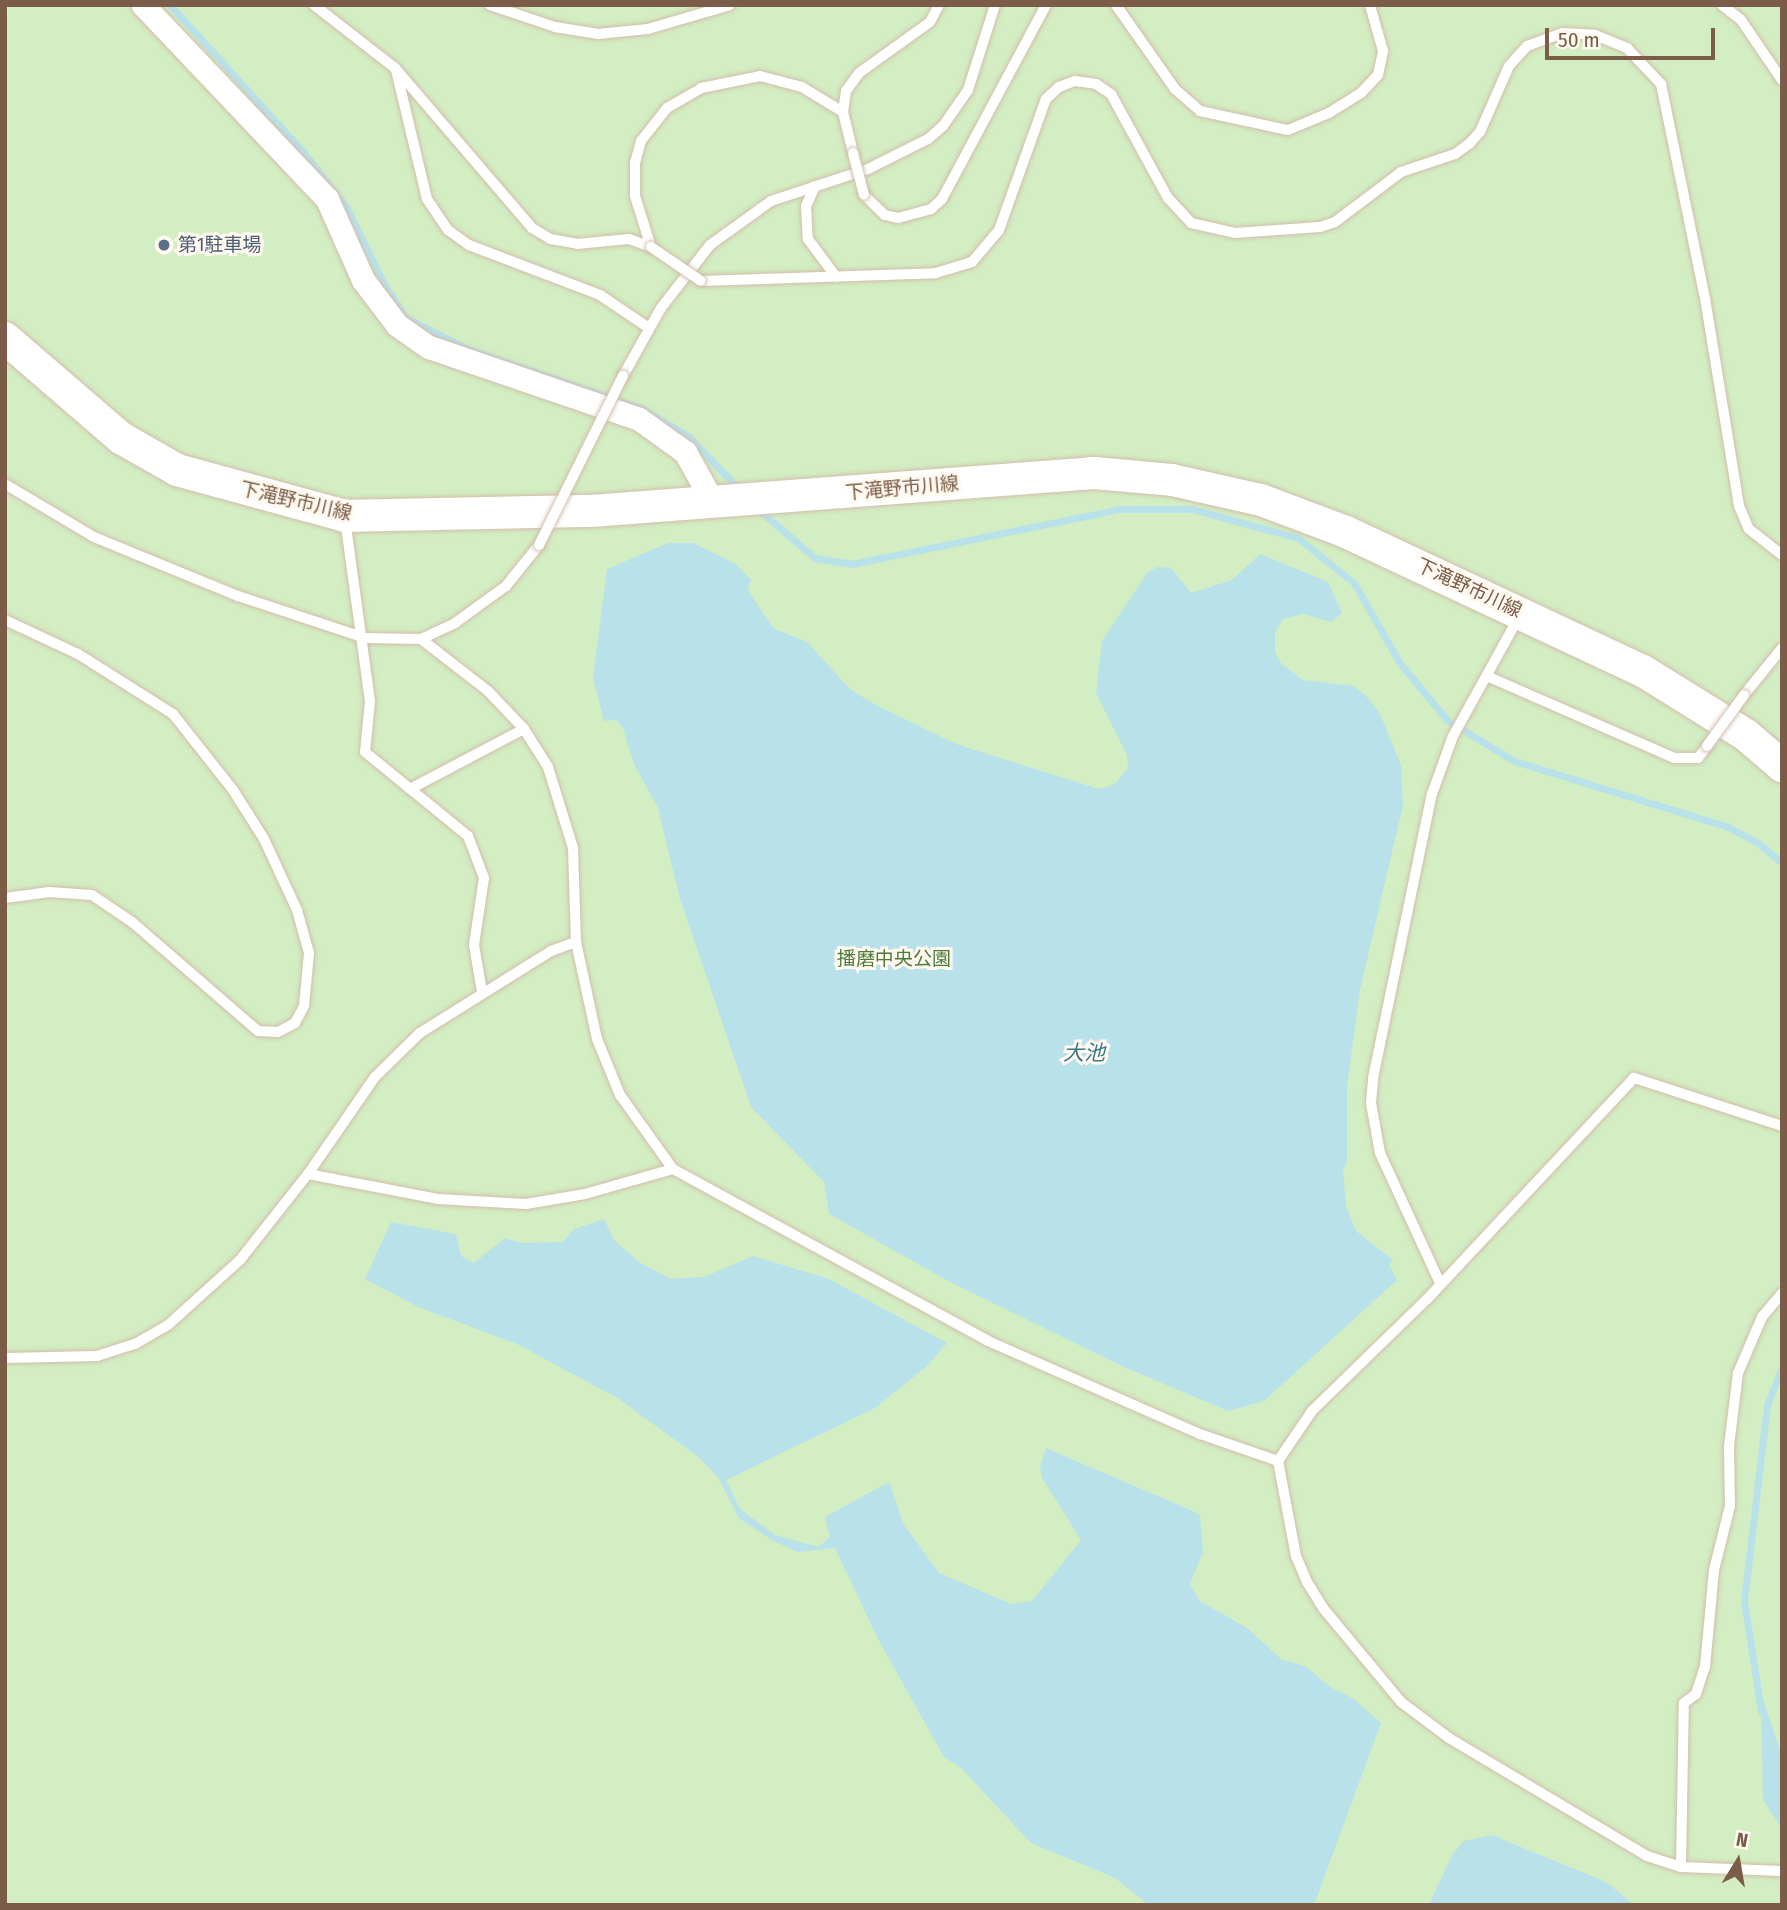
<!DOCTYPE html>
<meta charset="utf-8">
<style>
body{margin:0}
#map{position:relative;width:1787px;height:1910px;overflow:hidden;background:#fef6e7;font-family:"Fira Sans Condensed","Noto Sans JP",sans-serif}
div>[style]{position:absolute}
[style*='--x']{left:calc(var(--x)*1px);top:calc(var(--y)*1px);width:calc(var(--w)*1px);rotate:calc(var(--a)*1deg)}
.green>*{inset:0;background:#d3eec3}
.water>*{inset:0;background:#b9e1ea}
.stream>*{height:7px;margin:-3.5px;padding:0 3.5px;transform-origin:3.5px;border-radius:3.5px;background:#b9e1ea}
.roads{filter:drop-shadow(0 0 2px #d2beab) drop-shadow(0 0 2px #d2beab)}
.service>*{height:10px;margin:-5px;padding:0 5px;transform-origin:5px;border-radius:5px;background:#fff}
.minor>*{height:23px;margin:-11.5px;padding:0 11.5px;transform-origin:11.5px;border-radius:11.5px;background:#fff}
.secondary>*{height:32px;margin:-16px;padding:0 16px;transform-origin:16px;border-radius:16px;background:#fff}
.bridges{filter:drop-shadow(0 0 2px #d2beab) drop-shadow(0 0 2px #d2beab)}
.service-bridge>*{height:10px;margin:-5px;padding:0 5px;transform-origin:5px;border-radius:5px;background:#fff}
.dots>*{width:19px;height:19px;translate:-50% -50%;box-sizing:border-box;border:4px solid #fff9ef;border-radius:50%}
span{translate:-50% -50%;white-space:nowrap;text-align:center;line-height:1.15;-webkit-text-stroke:6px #fff9ef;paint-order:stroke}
.service-label{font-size:19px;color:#4e5e75}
.left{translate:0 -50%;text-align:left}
.street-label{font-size:19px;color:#7b5c48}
.park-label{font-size:19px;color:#4c7b3c}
.water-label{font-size:21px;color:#3c7989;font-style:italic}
.frame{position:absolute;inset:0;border:7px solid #7b5c48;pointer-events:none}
.north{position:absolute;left:1703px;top:1826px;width:70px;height:70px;-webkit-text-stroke:5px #fff9ef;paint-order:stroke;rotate:11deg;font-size:19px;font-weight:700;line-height:28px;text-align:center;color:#7b5c48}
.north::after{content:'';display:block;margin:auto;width:24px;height:32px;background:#7b5c48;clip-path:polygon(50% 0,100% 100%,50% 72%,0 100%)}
.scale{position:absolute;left:1545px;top:28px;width:170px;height:32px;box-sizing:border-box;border:4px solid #7b5c48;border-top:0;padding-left:9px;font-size:21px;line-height:24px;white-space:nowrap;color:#7b5c48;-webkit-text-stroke:5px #fff9ef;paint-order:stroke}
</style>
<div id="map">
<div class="green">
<div style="clip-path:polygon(10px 5px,1782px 5px,1782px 1905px,5px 1905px,5px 13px)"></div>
</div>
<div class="water">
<div style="clip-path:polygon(668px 543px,693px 543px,736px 564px,751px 580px,748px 590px,773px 628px,807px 642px,851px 690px,878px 706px,956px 744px,1099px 789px,1115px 784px,1128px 768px,1127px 755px,1096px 693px,1102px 641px,1147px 573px,1157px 567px,1171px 568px,1191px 593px,1232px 580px,1260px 554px,1328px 582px,1342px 613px,1331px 622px,1303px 614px,1283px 619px,1275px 633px,1275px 652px,1281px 663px,1303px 680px,1353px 686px,1366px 696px,1380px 714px,1401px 765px,1403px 805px,1360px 990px,1347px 1086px,1347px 1161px,1343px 1171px,1346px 1205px,1356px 1231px,1393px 1260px,1389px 1265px,1397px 1280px,1264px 1401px,1228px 1411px,1124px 1367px,950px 1282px,829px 1214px,824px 1182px,751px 1107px,680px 899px,658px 808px,634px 764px,623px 728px,616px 720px,604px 721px,593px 677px,607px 569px)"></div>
<div style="clip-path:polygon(604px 1219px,614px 1240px,639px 1262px,671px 1279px,704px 1277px,753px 1256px,829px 1279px,947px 1343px,926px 1367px,875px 1408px,726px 1480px,740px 1509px,775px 1535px,819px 1547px,830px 1537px,825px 1517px,889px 1482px,904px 1525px,939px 1573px,1011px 1604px,1032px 1601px,1081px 1540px,1042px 1478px,1040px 1466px,1046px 1448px,1200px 1514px,1203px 1552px,1190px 1584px,1200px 1601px,1247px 1628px,1282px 1660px,1305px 1666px,1332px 1688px,1354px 1699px,1381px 1723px,1314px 1905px,1149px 1905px,1115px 1878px,1031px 1843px,961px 1768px,944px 1757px,878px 1639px,835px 1548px,797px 1552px,770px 1539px,739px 1518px,718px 1477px,697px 1456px,619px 1399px,517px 1344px,418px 1307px,365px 1279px,391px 1222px,456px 1234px,461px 1256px,474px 1263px,505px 1238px,522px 1243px,563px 1242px,574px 1229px)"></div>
<div style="clip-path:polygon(1761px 1694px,1782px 1756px,1782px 1829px,1763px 1800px)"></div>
<div style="clip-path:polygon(1492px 1835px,1606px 1882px,1634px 1905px,1429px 1905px,1452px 1855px,1464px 1841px)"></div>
</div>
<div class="stream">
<div style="--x:170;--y:5;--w:200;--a:47.8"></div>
<div style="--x:304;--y:153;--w:70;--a:52"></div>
<div style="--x:347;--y:208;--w:85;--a:64"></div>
<div style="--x:384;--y:284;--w:40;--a:57.1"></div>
<div style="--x:406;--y:318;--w:69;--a:26.6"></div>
<div style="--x:468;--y:349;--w:183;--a:18.8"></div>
<div style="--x:641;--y:408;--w:55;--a:30.8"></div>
<div style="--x:688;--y:436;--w:75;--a:46.1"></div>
<div style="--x:758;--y:509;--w:75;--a:40.7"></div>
<div style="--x:815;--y:558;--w:37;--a:9"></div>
<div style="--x:852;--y:564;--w:274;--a:-11.6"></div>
<div style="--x:1120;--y:509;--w:72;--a:0"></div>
<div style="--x:1192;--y:509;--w:110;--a:15.3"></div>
<div style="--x:1298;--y:538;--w:72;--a:38.8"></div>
<div style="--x:1354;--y:583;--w:91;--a:60.3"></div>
<div style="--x:1399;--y:662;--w:75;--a:50.4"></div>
<div style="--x:1447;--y:720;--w:79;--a:31.5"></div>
<div style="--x:1514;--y:761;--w:224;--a:17.1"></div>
<div style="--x:1728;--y:827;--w:34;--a:28"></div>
<div style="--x:1758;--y:843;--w:31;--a:40"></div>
<div style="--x:1761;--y:1711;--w:111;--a:-98.8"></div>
<div style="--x:1744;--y:1601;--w:197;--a:-83.3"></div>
<div style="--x:1767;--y:1405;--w:40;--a:-68"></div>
</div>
<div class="roads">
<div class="service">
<div style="--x:314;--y:5;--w:103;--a:37.9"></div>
<div style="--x:395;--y:68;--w:211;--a:49.4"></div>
<div style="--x:532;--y:228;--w:21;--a:31"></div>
<div style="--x:550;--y:239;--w:27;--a:10"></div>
<div style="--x:577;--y:244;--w:52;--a:-5.5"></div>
<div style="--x:629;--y:239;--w:23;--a:20"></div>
<div style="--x:490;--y:5;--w:69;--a:18.7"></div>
<div style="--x:555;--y:27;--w:44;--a:9.2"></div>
<div style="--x:598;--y:34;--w:50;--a:-5.7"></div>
<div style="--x:648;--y:29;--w:85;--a:-16.3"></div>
<div style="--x:1116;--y:5;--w:103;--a:54.9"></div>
<div style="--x:1175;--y:89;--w:33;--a:41"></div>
<div style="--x:1200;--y:111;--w:90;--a:12.2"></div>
<div style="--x:1288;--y:130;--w:44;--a:-22.5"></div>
<div style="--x:1329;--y:113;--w:38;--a:-32"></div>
<div style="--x:1361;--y:93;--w:25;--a:-47"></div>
<div style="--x:1378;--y:75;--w:25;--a:-78"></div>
<div style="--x:1383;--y:51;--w:48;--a:-105.8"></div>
<div style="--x:1722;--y:5;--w:24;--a:38"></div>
<div style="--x:1741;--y:20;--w:73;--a:55.7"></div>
<div style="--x:396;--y:70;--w:133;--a:76.5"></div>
<div style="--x:427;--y:199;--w:37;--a:56"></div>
<div style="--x:448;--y:230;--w:26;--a:36"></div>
<div style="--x:469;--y:245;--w:140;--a:20.9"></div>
<div style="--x:600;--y:295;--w:59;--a:34"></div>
<div style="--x:853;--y:153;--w:42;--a:-103.7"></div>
<div style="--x:843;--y:112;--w:21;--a:-82"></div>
<div style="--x:846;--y:91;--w:22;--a:-54"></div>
<div style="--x:859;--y:73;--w:87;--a:-35.7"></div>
<div style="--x:930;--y:22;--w:19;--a:-62"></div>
<div style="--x:815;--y:186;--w:22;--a:114"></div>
<div style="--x:806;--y:206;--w:33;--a:87"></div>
<div style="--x:808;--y:239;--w:47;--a:53.6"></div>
<div style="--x:864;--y:195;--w:29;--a:44"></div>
<div style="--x:885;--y:215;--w:13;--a:13"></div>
<div style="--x:898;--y:218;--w:34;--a:-15"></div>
<div style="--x:931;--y:209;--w:15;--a:-42"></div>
<div style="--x:942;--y:199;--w:220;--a:-61.8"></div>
<div style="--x:651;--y:247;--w:53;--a:-107.4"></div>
<div style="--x:635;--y:196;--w:33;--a:-90"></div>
<div style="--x:635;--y:163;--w:23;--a:-75"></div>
<div style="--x:641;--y:141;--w:42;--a:-51.8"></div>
<div style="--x:667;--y:108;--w:39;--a:-30"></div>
<div style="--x:701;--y:88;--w:60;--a:-11.5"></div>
<div style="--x:760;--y:76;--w:43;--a:14.7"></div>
<div style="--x:802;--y:87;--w:48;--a:31.4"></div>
<div style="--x:701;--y:281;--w:235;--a:-1.9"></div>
<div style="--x:936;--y:273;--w:38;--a:-17"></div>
<div style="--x:972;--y:262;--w:42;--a:-49.8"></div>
<div style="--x:999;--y:230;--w:139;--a:-70.3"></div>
<div style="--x:1046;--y:99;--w:18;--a:-43"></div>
<div style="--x:1059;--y:87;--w:17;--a:-21"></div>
<div style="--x:1075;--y:81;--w:21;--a:8"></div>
<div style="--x:1096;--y:84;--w:18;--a:34"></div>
<div style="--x:1111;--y:94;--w:119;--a:61.3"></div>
<div style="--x:1168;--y:198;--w:34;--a:47"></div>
<div style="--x:1191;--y:223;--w:45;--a:12.8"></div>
<div style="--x:1235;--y:233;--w:85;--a:-4"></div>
<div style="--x:1320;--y:227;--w:16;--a:-18"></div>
<div style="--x:1335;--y:222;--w:83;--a:-37.1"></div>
<div style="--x:1401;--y:172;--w:57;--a:-18.4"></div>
<div style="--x:1455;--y:154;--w:19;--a:-36"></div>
<div style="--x:1470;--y:143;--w:15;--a:-48"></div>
<div style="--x:1480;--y:132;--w:72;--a:-66.3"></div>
<div style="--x:1509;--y:66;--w:27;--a:-48"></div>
<div style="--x:1527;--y:46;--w:37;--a:-20"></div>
<div style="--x:1562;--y:33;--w:33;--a:3"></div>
<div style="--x:1595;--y:35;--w:35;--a:22"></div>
<div style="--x:1627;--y:48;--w:50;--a:46.6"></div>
<div style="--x:1661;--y:84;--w:218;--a:78.4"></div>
<div style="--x:1705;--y:298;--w:211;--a:80.7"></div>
<div style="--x:1739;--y:506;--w:25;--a:67"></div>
<div style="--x:1749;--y:529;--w:42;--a:38.2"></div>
<div style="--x:623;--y:376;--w:78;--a:-60.8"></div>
<div style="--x:661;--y:308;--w:80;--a:-52.1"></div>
<div style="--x:710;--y:245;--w:75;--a:-35.8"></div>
<div style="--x:771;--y:201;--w:102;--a:-18.3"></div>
<div style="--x:868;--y:169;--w:67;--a:-26.6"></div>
<div style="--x:928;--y:139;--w:20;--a:-41"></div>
<div style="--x:943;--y:126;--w:44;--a:-55.2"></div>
<div style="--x:968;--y:90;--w:89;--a:-72.4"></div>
<div style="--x:5;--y:484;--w:104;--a:30.8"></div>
<div style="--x:94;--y:537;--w:156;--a:22.3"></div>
<div style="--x:238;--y:596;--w:134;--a:18.3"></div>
<div style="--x:365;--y:638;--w:56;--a:1"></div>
<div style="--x:421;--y:639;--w:38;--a:-25"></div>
<div style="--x:455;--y:623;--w:63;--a:-36"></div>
<div style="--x:506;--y:586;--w:53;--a:-51.2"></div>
<div style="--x:345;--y:519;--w:184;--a:82.2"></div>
<div style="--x:370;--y:701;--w:51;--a:95.6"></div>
<div style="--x:365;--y:752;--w:133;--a:39.2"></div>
<div style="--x:468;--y:836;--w:45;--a:69.1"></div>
<div style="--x:484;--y:878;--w:68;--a:98.5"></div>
<div style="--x:474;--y:945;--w:48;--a:80.3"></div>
<div style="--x:5;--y:620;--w:81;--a:25"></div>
<div style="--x:78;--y:654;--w:112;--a:32.3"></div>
<div style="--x:173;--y:714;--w:97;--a:51.7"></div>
<div style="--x:233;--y:790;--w:58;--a:57.7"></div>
<div style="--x:264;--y:839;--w:78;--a:65.1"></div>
<div style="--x:297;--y:910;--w:45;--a:74.4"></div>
<div style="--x:309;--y:953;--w:53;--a:95.4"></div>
<div style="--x:304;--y:1006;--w:19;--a:118"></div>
<div style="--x:295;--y:1023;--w:19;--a:152"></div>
<div style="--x:278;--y:1032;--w:20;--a:-177"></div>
<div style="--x:258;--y:1031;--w:167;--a:-139.1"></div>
<div style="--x:132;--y:922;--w:48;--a:-146"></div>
<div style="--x:92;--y:895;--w:43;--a:-176"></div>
<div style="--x:49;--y:892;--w:44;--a:172.2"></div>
<div style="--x:421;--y:639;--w:85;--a:37.8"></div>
<div style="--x:488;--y:691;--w:52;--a:46.5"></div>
<div style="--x:524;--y:729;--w:45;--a:57.7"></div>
<div style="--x:548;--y:767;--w:85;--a:72.8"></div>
<div style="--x:573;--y:848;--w:94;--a:88.2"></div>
<div style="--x:576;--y:942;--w:99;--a:77.8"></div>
<div style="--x:597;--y:1039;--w:61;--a:67.7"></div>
<div style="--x:620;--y:1095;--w:91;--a:54.4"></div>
<div style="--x:673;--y:1169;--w:359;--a:28.6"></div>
<div style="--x:988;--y:1341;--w:232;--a:23.7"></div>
<div style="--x:1200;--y:1434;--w:83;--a:19.1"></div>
<div style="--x:1489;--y:677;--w:202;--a:23.6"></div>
<div style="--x:1674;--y:758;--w:24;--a:0"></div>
<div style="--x:1698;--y:758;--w:15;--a:-53"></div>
<div style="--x:1744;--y:695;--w:60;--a:-51"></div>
<div style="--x:410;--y:789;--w:129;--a:-27.8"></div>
<div style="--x:1782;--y:1126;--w:156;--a:-162"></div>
<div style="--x:1634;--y:1078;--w:303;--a:133.1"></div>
<div style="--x:1427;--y:1299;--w:161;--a:135.8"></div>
<div style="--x:1312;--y:1411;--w:60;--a:124.2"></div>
<div style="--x:1278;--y:1461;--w:97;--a:79.3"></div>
<div style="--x:1296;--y:1556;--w:28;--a:67"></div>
<div style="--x:1307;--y:1582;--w:31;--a:58"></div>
<div style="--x:1323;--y:1608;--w:122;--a:50.3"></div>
<div style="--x:1401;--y:1702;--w:60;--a:36.9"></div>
<div style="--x:1449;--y:1738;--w:230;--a:30.8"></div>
<div style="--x:1647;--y:1856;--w:36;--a:18"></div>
<div style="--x:1681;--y:1867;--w:101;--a:2.3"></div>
<div style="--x:308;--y:1174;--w:132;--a:10.9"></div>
<div style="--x:438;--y:1199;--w:88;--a:3.3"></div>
<div style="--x:526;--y:1204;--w:60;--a:-9.6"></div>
<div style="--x:585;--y:1194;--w:91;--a:-15.9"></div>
<div style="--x:1440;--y:1283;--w:143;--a:-114.8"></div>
<div style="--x:1380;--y:1153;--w:51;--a:-100.2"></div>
<div style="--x:1371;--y:1103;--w:25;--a:-85"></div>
<div style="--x:1373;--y:1078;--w:290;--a:-78.3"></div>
<div style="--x:1432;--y:794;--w:62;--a:-70.1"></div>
<div style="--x:1453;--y:736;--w:136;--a:-61"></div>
<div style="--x:5;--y:1358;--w:92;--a:-1.2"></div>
<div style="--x:97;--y:1356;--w:40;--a:-18"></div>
<div style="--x:135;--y:1344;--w:38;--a:-30"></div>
<div style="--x:168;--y:1325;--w:97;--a:-42.1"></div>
<div style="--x:240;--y:1260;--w:110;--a:-51.7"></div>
<div style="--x:308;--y:1174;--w:118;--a:-55.4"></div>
<div style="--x:375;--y:1077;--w:63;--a:-44.4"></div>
<div style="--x:420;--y:1033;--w:155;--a:-32"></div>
<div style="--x:551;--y:951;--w:27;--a:-20"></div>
<div style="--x:1681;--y:1867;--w:164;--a:-89"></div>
<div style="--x:1684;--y:1703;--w:15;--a:-37"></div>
<div style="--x:1696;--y:1694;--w:28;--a:-72"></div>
<div style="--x:1705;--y:1667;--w:97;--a:-84.7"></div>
<div style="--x:1714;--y:1570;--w:66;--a:-76"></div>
<div style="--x:1730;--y:1506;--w:60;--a:-91"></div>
<div style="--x:1729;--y:1446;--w:74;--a:-83"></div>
<div style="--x:1738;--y:1373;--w:61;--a:-66.8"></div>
<div style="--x:1762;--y:1317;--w:31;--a:-50"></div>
</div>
<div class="minor">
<div style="--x:143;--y:5;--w:267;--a:46.5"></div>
<div style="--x:327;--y:199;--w:89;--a:66"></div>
<div style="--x:363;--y:280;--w:56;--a:52.9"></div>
<div style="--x:397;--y:325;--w:39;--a:35"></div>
<div style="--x:429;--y:347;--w:222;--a:18.9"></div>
<div style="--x:639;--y:419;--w:57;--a:35.7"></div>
<div style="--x:685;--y:452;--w:57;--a:60.8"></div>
</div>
<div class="secondary">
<div style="--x:5;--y:338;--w:153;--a:40.8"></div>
<div style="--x:121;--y:438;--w:64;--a:29.7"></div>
<div style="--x:177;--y:470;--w:174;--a:15.3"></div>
<div style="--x:345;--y:516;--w:246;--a:-1.2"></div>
<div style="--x:591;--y:511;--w:504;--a:-4.32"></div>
<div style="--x:1094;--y:473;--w:78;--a:5.1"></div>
<div style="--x:1172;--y:480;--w:91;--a:12.7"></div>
<div style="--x:1261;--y:500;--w:91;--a:20.6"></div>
<div style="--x:1346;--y:532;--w:328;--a:25.1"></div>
<div style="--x:1643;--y:671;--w:121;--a:31.9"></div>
<div style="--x:1746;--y:735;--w:48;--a:40.7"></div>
</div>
</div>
<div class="bridges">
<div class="service-bridge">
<div style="--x:853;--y:153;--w:43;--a:75.3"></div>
<div style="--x:651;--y:247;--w:60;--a:34.2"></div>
<div style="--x:539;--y:545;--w:189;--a:-63.6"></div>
<div style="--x:1707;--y:746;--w:63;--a:-54"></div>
</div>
</div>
<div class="dots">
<div style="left:164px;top:245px;background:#5c6f8a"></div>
</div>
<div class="service-label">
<span class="left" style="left:178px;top:245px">第1駐車場</span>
</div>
<div class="street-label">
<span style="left:902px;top:488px;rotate:-5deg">下滝野市川線</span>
<span style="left:296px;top:501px;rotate:13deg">下滝野市川線</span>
<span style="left:1469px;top:588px;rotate:25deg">下滝野市川線</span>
</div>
<div class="park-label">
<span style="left:894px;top:959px">播磨中央公園</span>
</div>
<div class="water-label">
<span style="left:1084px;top:1053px">大池</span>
</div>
<div class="frame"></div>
<div class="north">N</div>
<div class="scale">50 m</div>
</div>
